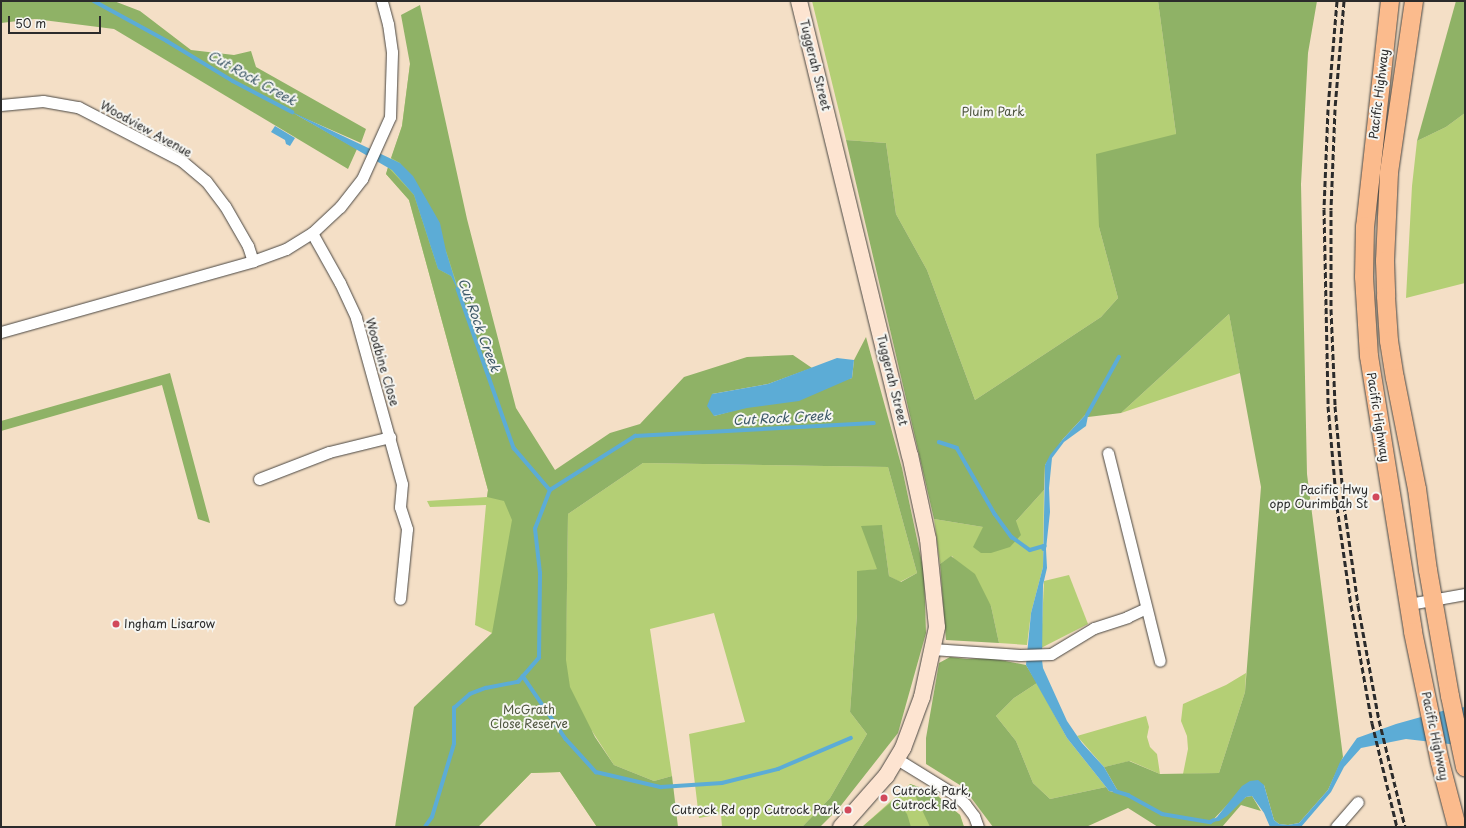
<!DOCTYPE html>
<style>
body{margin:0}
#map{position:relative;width:1466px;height:828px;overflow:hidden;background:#f4dfc6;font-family:"Playpen Sans",sans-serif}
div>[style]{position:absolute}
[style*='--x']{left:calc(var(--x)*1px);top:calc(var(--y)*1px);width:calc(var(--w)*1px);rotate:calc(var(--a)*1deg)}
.green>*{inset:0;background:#b4cf75}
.forest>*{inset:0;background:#8fb266}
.water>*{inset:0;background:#5cacd6}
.stream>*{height:3.5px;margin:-1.75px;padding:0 1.75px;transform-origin:1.75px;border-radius:1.75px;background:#5cacd6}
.roads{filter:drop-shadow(0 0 1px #494642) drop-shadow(0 0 1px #494642)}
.street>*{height:11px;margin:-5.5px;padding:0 5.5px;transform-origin:5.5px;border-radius:5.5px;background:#fff}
.secondary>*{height:16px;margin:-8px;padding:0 8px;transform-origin:8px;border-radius:8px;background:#fde4d1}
.primary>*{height:18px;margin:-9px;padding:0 9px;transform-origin:9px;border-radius:9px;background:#fbbb8d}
.rail>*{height:3px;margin-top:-1.5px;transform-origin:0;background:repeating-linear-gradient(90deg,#2b2b2b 0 6px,transparent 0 9px)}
.dots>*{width:11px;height:11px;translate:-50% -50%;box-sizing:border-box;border:2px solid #f6f6f2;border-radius:50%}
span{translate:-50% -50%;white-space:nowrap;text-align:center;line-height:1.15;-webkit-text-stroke:4px #f6f6f2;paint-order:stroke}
.street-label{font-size:12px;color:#2b2b2b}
.park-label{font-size:12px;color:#4d543e}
.poi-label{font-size:12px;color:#2b2b2b}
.right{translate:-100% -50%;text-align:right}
.left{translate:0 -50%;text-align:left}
.water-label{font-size:13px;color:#3c5867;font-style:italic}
.frame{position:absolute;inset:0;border:2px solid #2b2b2b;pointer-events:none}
.scale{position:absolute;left:8px;top:16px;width:93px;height:18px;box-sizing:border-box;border:2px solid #2b2b2b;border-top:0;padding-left:5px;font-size:12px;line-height:14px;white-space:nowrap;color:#2b2b2b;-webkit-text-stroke:3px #f6f6f2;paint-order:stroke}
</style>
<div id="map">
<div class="green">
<div style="clip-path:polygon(812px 1px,1158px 1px,1176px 134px,1099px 227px,1118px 298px,1101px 317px,975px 400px,927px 270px,896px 214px,886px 143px,846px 140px)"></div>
<div style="clip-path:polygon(410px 64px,566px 636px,568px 514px,643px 463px,888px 467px,917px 573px,900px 582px,889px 576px,882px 526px,877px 569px,857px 572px,857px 614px,850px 712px,867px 734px,830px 798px,802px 827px,722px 827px,721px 814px,699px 818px,689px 734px,745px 722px,714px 613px,650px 629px,672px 776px,654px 781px,614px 765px,592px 731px,597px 827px,560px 772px,531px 773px,478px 827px,492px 633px,475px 625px,486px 505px,430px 507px,427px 501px,487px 497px,488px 490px,409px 200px,386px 174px,402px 126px)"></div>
<div style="clip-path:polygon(1465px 113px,1465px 283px,1406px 298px,1412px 186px,1417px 141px,1446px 127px)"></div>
<div style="clip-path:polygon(1229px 314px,1240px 373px,1121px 413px)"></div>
<div style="clip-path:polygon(1044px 490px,1043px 567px,1031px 613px,1027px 645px,999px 643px,991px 606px,952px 556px,940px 564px,934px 519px,983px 527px,1016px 521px)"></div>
<div style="clip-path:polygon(1069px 575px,1088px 624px,1041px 648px,1044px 581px)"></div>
<div style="clip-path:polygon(1246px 673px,1245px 692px,1219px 773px,1183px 774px,1188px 749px,1187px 736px,1181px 721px,1183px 704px,1226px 685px)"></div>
<div style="clip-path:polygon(1037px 683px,1067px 738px,1106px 787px,1050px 799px,1033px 783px,1016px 741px,996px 716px,1014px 698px)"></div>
<div style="clip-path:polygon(1146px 716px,1149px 727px,1147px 737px,1150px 747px,1157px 754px,1160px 774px,1130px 761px,1104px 767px,1077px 736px)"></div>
<div style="clip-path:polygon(910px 784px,933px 792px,960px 815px,964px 827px,862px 827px)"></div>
</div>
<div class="forest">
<div style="clip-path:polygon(1px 1px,114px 1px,140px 11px,191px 50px,234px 55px,251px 51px,256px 67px,366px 129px,361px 143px,295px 114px,357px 149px,348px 169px,114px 29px,35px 19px,1px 23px)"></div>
<div style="clip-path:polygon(1158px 1px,1317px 1px,1308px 53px,1301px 184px,1307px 474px,1343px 757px,1328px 790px,1299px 823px,1288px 825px,1279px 824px,1274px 820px,1264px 785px,1230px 802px,1211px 822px,1246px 797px,1252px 796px,1261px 811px,1241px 805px,1222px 827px,1158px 827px,1128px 808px,1086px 827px,993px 827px,963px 787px,926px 764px,926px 738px,939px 663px,950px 657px,967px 659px,990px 658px,1026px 665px,1037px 683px,1014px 698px,996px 716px,1016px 741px,1033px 783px,1050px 799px,1106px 787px,1109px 791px,1119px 793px,1104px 767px,1129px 761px,1160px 774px,1219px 773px,1245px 692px,1261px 487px,1229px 314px,1121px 413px,1088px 417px,1088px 412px,1063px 439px,1045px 465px,1044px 490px,1016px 521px,1021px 535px,1010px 547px,991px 553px,981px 553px,973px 547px,983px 527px,934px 519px,846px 140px,886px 143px,896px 214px,927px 270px,975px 400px,1101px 317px,1118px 298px,1099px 227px,1096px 154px,1176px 134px)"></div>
<div style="clip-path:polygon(1456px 1px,1465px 1px,1465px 113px,1446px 127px,1417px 141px)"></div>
<div style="clip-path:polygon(420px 5px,467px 219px,516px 408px,555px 470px,610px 433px,640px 424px,684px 377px,747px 357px,793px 355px,812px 368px,768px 384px,712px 394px,714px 416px,852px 378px,854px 360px,866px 337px,902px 468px,924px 572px,926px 633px,898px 733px,839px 808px,820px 827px,802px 827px,830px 798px,867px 734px,850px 712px,857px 614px,857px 571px,877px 569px,861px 526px,882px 525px,889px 576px,901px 582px,917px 573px,888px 467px,643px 463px,568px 514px,566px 660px,570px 687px,595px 737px,614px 765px,654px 781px,672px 776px,678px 827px,597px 827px,560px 772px,531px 773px,478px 827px,395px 827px,414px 707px,492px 633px,512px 520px,504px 501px,487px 497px,488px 490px,409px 200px,386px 174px,388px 167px,414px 195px,438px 269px,451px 276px,459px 291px,446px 251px,400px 163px,391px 158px,402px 126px,410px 64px,401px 15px)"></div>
<div style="clip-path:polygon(170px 373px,210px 523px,198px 519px,162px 385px,1px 431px,1px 421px)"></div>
<div style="clip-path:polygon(951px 556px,975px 574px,991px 606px,999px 643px,946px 640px,940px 564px)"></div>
<div style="clip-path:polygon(910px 784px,933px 792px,960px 815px,964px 827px,930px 827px)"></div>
<div style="clip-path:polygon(895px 799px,907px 814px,911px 827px,862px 827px)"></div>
</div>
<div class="water">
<div style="clip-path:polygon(288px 110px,400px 163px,413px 176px,440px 223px,446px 251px,459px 293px,451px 276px,438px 269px,414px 195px,392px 170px)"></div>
<div style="clip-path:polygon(275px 126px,295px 138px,290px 146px,286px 144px,285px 140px,271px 132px)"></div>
<div style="clip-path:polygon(837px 358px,854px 360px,852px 378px,799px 401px,747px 408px,714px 416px,707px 406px,712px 394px,768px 384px)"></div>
<div style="clip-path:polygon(1089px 411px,1086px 426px,1064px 442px,1052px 458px,1049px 488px,1050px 512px,1046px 549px,1047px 568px,1043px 585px,1042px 660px,1043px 668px,1067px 721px,1082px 743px,1104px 767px,1119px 793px,1109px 791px,1106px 787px,1067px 738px,1026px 665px,1031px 613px,1043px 567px,1045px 465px,1050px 455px,1063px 439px)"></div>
<div style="clip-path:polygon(1465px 707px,1465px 744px,1458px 745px,1406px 739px,1361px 748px,1344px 767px,1331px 792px,1301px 827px,1270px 827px,1264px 813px,1252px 796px,1246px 797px,1227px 816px,1219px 821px,1210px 822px,1217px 817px,1242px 786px,1250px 781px,1258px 780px,1264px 785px,1274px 820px,1279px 824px,1288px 825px,1299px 823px,1328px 790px,1340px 762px,1357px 738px,1396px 724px,1446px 710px)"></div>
</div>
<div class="stream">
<div style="--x:94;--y:1;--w:83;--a:28.7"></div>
<div style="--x:167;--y:41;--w:77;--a:31.2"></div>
<div style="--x:233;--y:81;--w:67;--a:27.7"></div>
<div style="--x:458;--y:289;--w:169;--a:70.6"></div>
<div style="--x:514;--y:448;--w:55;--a:49.4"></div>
<div style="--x:550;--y:490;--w:101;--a:-32.4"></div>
<div style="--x:635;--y:436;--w:239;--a:-3.1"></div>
<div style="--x:1087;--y:415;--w:66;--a:-61.1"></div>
<div style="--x:939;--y:442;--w:19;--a:18"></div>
<div style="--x:957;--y:448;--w:76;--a:60.1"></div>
<div style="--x:995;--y:514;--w:29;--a:54"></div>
<div style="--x:1012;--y:537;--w:22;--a:36"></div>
<div style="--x:1030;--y:550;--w:15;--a:-16"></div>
<div style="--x:1044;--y:546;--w:3;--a:90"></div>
<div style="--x:523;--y:676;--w:76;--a:55.7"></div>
<div style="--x:566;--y:739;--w:45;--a:47.7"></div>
<div style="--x:596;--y:772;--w:67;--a:13"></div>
<div style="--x:661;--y:787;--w:61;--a:-3.8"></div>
<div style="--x:722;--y:783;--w:58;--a:-14"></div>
<div style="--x:778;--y:769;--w:79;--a:-23"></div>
<div style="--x:1115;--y:791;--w:14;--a:17"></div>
<div style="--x:1128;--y:795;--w:39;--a:29"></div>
<div style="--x:1162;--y:814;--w:49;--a:9.5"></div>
<div style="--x:1210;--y:822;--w:4;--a:-27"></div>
<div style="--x:425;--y:827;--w:12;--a:-55"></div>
<div style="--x:432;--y:817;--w:76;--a:-73.2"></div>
<div style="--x:454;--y:744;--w:36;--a:-90"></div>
<div style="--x:454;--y:708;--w:21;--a:-41"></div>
<div style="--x:470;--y:694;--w:17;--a:-21"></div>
<div style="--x:486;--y:688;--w:33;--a:-11"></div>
<div style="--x:518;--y:682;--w:32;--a:-49"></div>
<div style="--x:539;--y:658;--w:85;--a:-89.3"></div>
<div style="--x:540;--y:573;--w:44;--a:-96.5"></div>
<div style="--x:535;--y:529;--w:42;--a:-69"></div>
</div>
<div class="roads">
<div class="street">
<div style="--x:1;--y:105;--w:42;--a:-5.4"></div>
<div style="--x:43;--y:101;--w:36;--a:10"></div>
<div style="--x:78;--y:107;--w:117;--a:27.4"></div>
<div style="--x:182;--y:161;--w:31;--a:40"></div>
<div style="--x:206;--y:181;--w:31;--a:53"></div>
<div style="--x:225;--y:206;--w:46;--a:60.1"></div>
<div style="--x:248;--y:246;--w:16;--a:72"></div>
<div style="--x:312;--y:233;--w:57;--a:60.8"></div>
<div style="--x:340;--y:283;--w:38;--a:65"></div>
<div style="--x:356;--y:318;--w:172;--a:74.5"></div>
<div style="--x:402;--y:484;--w:23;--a:95"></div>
<div style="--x:400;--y:507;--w:23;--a:72"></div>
<div style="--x:407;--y:529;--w:70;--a:95.7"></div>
<div style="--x:1;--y:332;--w:262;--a:-15.7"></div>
<div style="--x:253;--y:261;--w:35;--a:-20"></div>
<div style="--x:286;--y:249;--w:31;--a:-32"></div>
<div style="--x:312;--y:233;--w:38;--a:-43"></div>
<div style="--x:340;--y:207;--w:36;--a:-52"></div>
<div style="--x:362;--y:179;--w:68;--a:-65.7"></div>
<div style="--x:390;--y:117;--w:65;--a:-88.2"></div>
<div style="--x:392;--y:52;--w:28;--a:-98"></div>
<div style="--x:388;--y:24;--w:24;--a:-105"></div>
<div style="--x:1108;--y:453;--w:214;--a:76"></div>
<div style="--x:259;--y:479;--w:75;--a:-21.1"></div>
<div style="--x:329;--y:452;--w:63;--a:-13.8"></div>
<div style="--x:1409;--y:604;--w:57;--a:-10.1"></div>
<div style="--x:932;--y:649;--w:88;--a:3.9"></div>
<div style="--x:1020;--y:655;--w:31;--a:-2"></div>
<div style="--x:1051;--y:654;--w:50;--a:-31.2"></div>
<div style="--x:1094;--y:628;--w:35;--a:-18"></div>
<div style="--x:1127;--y:617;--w:21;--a:-25"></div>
<div style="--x:897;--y:759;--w:67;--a:31.6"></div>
<div style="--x:954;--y:794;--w:15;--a:42"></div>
<div style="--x:965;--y:804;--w:15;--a:53"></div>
<div style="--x:974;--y:816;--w:12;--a:70"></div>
<div style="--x:1336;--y:827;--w:33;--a:-49"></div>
</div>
<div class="secondary">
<div style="--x:799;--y:1;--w:467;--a:76.3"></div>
<div style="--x:910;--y:455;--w:86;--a:77.9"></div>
<div style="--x:928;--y:539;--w:88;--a:84.2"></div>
<div style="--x:937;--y:627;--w:72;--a:102.1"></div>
<div style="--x:922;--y:697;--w:54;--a:110.4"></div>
<div style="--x:903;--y:748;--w:33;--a:121"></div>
<div style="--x:886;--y:776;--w:68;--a:131.4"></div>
</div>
<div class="primary">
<div style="--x:1390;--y:1;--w:226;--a:96.3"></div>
<div style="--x:1365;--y:226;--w:51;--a:91.1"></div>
<div style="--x:1364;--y:277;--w:79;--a:86.4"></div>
<div style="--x:1369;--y:356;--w:279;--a:80.9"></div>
<div style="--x:1413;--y:632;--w:133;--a:78.3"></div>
<div style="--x:1440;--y:762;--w:67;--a:75.3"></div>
<div style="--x:1414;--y:1;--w:174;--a:98.3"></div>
<div style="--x:1389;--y:173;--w:88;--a:92.6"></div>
<div style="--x:1385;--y:261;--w:36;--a:88"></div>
<div style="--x:1386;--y:297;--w:44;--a:86.1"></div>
<div style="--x:1389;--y:341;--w:37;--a:81"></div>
<div style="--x:1395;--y:378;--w:113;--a:78.8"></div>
<div style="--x:1417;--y:489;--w:82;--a:82.3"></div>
<div style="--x:1428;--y:570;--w:128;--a:80.1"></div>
<div style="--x:1450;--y:696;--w:73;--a:78.1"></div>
</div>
</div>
<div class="rail">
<div style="--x:1337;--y:1;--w:108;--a:94.8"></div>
<div style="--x:1328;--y:109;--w:100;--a:92.3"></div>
<div style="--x:1324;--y:209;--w:197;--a:88.8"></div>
<div style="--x:1328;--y:406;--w:101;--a:84.9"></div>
<div style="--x:1337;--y:507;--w:99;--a:81.9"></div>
<div style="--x:1351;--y:605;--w:120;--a:79.9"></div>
<div style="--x:1372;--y:723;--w:107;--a:76.5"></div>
<div style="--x:1344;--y:1;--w:108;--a:94.8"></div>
<div style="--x:1335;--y:109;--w:101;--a:92.3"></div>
<div style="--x:1331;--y:210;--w:99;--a:90"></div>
<div style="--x:1331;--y:309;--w:97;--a:87.6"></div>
<div style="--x:1335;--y:406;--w:99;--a:84.8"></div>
<div style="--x:1344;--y:505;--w:101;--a:82"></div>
<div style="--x:1358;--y:605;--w:117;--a:79.7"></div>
<div style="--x:1379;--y:720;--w:110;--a:76.3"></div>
</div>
<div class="dots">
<div style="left:1376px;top:497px;background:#d1495b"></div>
<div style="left:116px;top:624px;background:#d1495b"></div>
<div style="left:884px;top:798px;background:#d1495b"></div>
<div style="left:848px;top:810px;background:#d1495b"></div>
</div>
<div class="street-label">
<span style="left:815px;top:65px;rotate:76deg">Tuggerah Street</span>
<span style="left:1379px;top:94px;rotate:-83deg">Pacific Highway</span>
<span style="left:146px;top:129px;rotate:29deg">Woodview Avenue</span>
<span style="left:382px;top:362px;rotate:74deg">Woodbine Close</span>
<span style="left:892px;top:380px;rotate:76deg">Tuggerah Street</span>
<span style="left:1378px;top:417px;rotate:81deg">Pacific Highway</span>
<span style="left:1435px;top:736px;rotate:78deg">Pacific Highway</span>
</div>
<div class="park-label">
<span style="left:993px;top:112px">Pluim Park</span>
<span style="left:529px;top:717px">McGrath<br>Close Reserve</span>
</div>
<div class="poi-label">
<span class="right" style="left:1368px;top:497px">Pacific Hwy<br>opp Ourimbah St</span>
<span class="left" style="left:124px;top:624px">Ingham Lisarow</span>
<span class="left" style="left:892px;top:798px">Cutrock Park,<br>Cutrock Rd</span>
<span class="right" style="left:840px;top:810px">Cutrock Rd opp Cutrock Park</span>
</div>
<div class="water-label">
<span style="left:252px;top:78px;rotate:29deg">Cut Rock Creek</span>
<span style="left:479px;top:325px;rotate:70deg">Cut Rock Creek</span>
<span style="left:782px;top:418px;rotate:-3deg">Cut Rock Creek</span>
</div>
<div class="frame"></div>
<div class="scale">50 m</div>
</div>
